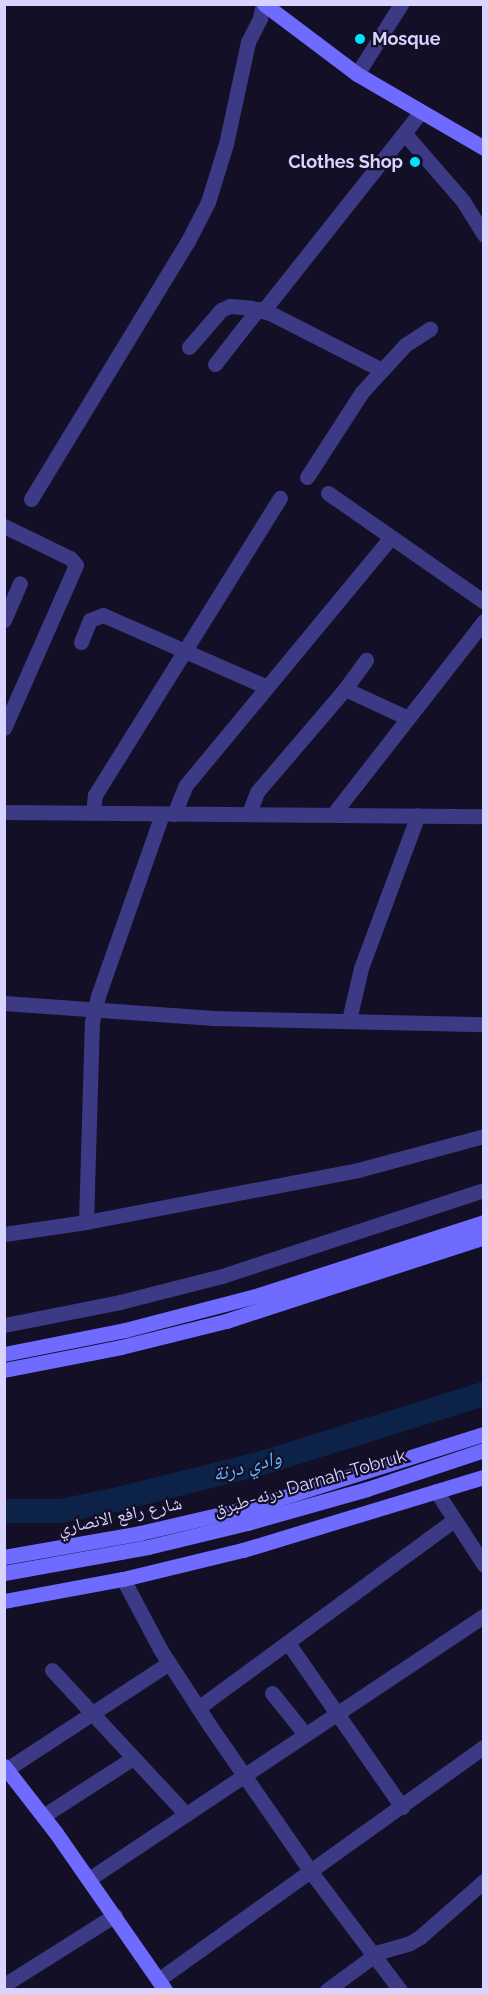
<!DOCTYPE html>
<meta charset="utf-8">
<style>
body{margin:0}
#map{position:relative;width:488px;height:1994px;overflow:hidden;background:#130f26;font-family:Raleway,"Noto Naskh Arabic",sans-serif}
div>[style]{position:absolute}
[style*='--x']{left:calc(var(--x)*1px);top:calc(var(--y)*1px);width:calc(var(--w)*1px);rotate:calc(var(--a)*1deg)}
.river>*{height:24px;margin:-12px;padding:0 12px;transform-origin:12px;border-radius:12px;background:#0c2248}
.street>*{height:15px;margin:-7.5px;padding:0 7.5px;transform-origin:7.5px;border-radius:7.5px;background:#3d3a85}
.secondary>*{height:15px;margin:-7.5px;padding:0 7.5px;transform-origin:7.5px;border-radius:7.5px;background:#6f6bff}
.dots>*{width:16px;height:16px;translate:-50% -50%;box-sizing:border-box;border:3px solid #130f26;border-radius:50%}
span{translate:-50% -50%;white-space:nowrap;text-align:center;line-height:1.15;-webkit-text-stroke:4.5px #130f26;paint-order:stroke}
.poi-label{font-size:18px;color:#d9d4ff;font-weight:700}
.left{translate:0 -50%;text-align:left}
.right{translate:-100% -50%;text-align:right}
.street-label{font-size:18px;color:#d9d4ff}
.water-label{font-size:20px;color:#62b6ff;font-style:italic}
.frame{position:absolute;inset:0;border:6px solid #d9d4ff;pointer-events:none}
</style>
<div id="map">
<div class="river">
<div style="--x:4;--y:1511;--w:57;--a:0"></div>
<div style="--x:61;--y:1511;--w:54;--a:-11.7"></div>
<div style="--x:114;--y:1500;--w:153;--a:-14"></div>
<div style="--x:262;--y:1463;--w:232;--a:-17.3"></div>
</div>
<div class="street">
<div style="--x:357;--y:74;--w:83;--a:-57.8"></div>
<div style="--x:405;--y:134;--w:89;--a:49.1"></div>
<div style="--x:463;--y:201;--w:40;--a:58"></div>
<div style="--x:263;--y:311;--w:254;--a:-51.6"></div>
<div style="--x:189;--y:347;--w:49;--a:-49.1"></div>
<div style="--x:221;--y:310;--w:10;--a:-24"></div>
<div style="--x:230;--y:306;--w:21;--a:5"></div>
<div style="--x:251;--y:308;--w:20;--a:15"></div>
<div style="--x:270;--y:313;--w:126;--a:27"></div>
<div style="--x:215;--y:364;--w:70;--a:-52"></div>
<div style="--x:307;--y:477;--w:101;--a:-57.1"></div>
<div style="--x:362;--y:392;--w:64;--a:-47.5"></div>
<div style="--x:405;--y:345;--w:30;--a:-33"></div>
<div style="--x:328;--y:493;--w:190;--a:34.9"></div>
<div style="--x:31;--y:499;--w:302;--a:-58.7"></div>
<div style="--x:188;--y:241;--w:44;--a:-62.9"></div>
<div style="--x:208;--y:202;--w:61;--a:-72.8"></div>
<div style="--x:226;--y:144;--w:104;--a:-77.8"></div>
<div style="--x:248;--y:42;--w:27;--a:-63"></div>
<div style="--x:260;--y:18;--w:14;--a:-78"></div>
<div style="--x:4;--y:526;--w:73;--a:25.9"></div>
<div style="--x:70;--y:558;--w:9;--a:49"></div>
<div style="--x:76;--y:565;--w:178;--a:113.8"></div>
<div style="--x:4;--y:620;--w:40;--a:-66.6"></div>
<div style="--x:81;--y:642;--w:24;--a:-68"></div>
<div style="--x:90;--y:620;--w:14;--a:-21"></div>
<div style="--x:103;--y:615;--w:179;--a:23.7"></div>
<div style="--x:345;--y:689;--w:69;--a:24.7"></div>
<div style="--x:4;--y:812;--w:480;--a:0.5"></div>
<div style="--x:93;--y:813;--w:18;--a:-84"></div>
<div style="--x:95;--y:795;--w:350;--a:-58.1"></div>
<div style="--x:249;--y:813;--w:22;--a:-69"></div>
<div style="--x:257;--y:792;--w:135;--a:-49.5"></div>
<div style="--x:345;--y:689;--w:36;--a:-54"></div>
<div style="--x:334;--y:813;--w:244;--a:-52"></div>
<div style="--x:174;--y:814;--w:31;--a:-68"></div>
<div style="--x:186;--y:785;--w:322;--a:-50.4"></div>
<div style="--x:4;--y:1003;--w:210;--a:4.1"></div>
<div style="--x:213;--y:1018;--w:271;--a:1.3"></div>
<div style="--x:349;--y:1020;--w:53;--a:-77"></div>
<div style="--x:361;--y:968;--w:163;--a:-69.6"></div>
<div style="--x:86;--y:1222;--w:200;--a:-88.3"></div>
<div style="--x:92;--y:1022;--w:27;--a:-77"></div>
<div style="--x:98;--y:996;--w:193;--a:-70.6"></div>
<div style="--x:4;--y:1234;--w:83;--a:-8.3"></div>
<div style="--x:86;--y:1222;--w:277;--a:-10.8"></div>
<div style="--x:358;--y:1170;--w:131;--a:-15.1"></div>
<div style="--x:4;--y:1325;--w:118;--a:-11.2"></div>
<div style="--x:120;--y:1302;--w:105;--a:-14.3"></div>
<div style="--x:222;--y:1276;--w:276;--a:-18.2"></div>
<div style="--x:436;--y:1491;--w:88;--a:57"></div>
<div style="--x:123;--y:1579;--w:79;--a:62.1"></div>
<div style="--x:160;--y:1649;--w:92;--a:57"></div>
<div style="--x:210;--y:1726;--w:178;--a:55.3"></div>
<div style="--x:311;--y:1872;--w:148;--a:53"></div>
<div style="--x:288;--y:1643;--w:200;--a:55.2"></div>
<div style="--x:52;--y:1670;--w:197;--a:47.1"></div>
<div style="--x:272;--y:1693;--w:53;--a:51.2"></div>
<div style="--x:198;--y:1708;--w:318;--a:-36.3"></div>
<div style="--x:4;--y:1771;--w:197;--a:-33.2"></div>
<div style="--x:43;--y:1816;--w:107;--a:-32.8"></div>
<div style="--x:89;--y:1879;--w:475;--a:-33.7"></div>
<div style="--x:158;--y:1980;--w:401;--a:-35.6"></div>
<div style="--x:4;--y:1985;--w:131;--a:-32.2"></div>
<div style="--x:327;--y:1990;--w:64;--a:-36.2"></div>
<div style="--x:379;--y:1952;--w:32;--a:-16"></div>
<div style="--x:410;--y:1943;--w:12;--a:-31"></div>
<div style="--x:420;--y:1937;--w:85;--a:-41.2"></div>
</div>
<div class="secondary">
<div style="--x:264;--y:4;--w:116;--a:37"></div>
<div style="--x:357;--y:74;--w:147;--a:30.2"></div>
<div style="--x:4;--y:1354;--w:123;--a:-11.2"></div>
<div style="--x:125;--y:1330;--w:138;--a:-14.6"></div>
<div style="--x:259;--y:1295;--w:237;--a:-18"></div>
<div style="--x:4;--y:1370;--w:119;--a:-11.1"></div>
<div style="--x:121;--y:1347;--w:108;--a:-13.9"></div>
<div style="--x:226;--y:1321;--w:271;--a:-18"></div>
<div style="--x:4;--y:1557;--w:138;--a:-10"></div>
<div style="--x:140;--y:1533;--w:115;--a:-13.1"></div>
<div style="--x:252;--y:1507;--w:243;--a:-17.5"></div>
<div style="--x:4;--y:1573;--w:146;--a:-10.2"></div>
<div style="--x:148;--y:1547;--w:102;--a:-13.6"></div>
<div style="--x:247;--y:1523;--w:125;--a:-15.8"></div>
<div style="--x:367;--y:1489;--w:123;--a:-18.4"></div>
<div style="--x:4;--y:1601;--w:121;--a:-10.5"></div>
<div style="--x:123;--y:1579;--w:123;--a:-13.6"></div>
<div style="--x:243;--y:1550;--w:252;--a:-16.9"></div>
<div style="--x:4;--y:1766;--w:85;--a:52.2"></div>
<div style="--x:56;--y:1833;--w:191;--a:55.2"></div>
</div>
<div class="dots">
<div style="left:360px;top:39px;background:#00e5ff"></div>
<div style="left:415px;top:162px;background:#00e5ff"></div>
</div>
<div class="poi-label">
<span class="left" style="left:372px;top:39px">Mosque</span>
<span class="right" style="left:403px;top:162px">Clothes Shop</span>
</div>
<div class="street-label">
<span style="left:310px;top:1483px;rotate:-16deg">درنه-طبرق Darnah-Tobruk</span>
<span style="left:120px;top:1516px;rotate:-12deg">شارع رافع الانصاري</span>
</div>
<div class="water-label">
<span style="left:247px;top:1466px;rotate:-15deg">وادي درنة</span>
</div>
<div class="frame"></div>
</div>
